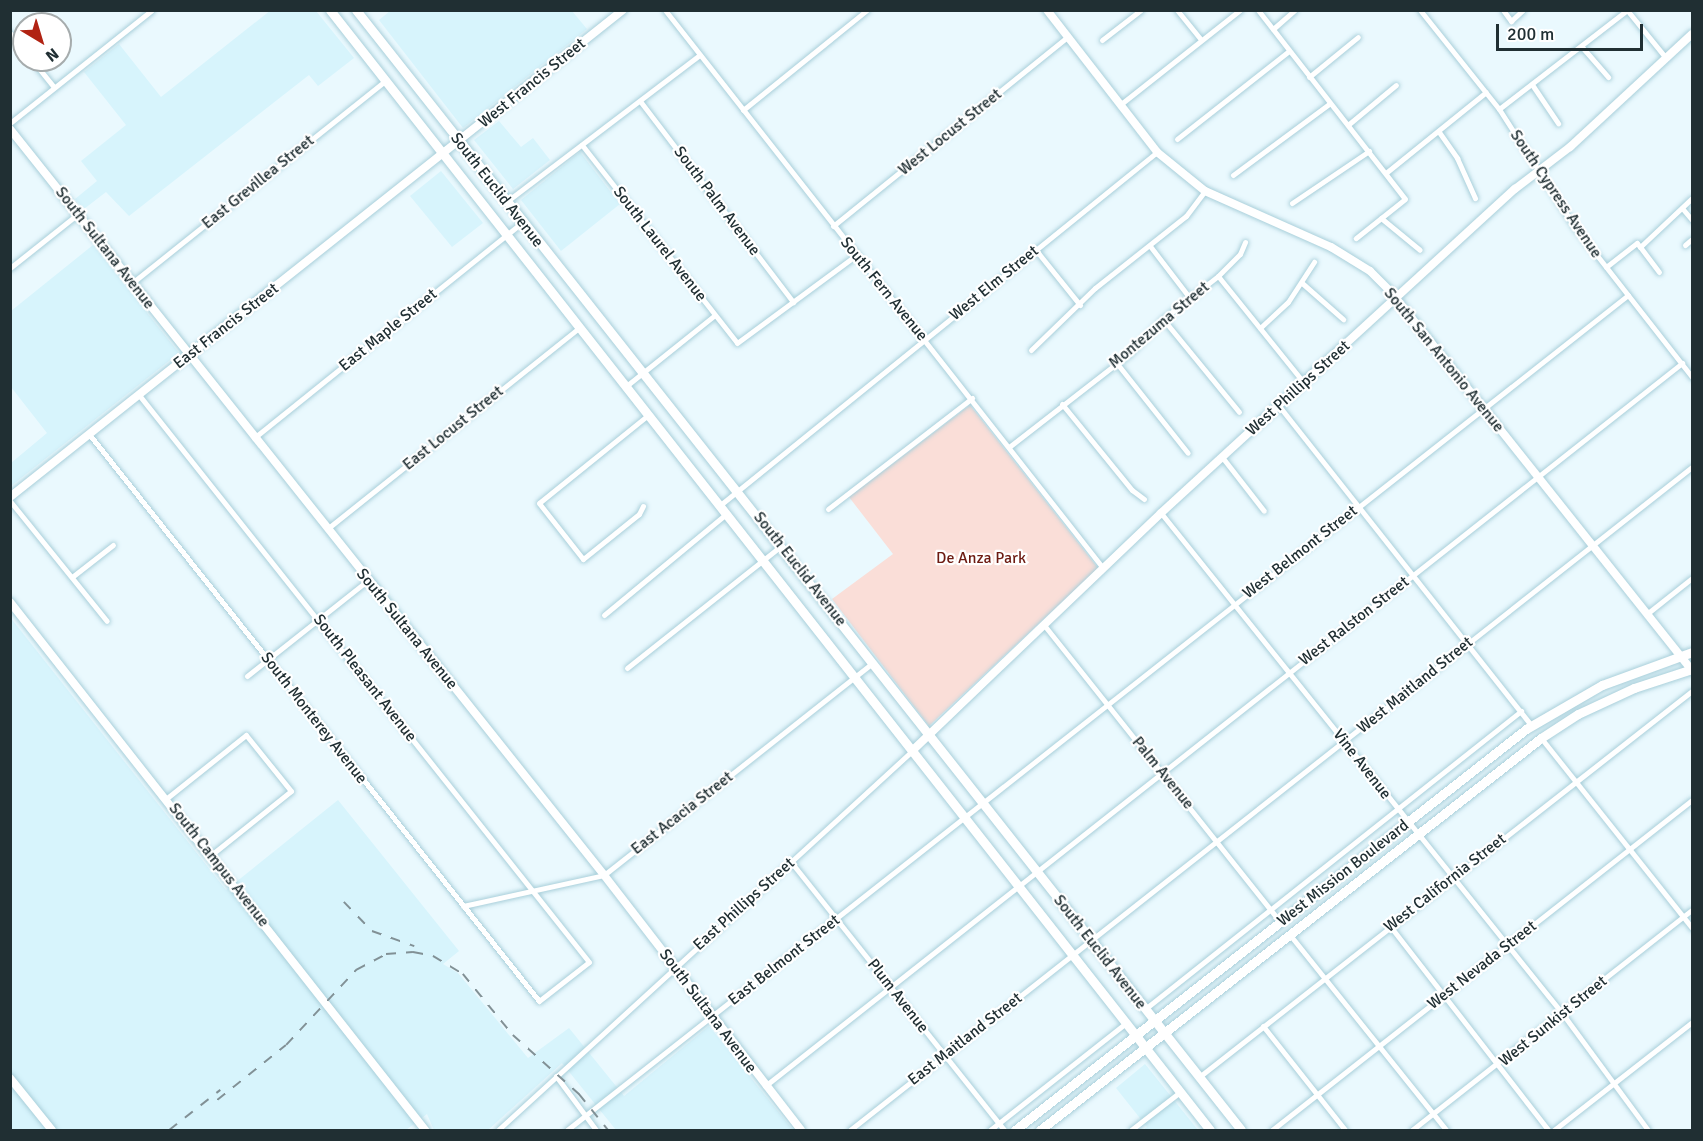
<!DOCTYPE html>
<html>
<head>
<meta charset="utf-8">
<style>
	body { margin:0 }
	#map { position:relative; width:1703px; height:1141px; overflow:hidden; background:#eaf9fe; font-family:Signika,sans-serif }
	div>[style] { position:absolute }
	.built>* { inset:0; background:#d7f4fc }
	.green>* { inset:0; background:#faded8 }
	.roads { filter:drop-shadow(0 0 2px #a9cfda) drop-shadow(0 0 2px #a9cfda) }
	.street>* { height:5px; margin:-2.5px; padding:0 2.5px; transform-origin:2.5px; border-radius:2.5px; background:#fff }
	.secondary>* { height:8px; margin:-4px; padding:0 4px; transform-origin:4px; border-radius:4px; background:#fff }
	.primary>* { height:9px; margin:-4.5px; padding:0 4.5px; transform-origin:4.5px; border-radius:4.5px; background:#fff }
	.rail>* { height:1.5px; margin-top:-0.75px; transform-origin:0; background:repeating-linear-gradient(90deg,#819095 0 10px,transparent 0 20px) }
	span { translate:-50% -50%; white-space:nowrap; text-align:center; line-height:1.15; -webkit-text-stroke:4.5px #fff; paint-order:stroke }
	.street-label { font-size:16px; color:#202f33 }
	.park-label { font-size:16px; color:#6d1b12 }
	.frame { position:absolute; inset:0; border:12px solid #202f33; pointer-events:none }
	.north { position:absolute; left:12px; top:12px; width:60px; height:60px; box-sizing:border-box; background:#fff; border:2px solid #a6acad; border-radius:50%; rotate:142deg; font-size:16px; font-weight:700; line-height:24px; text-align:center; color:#202f33 }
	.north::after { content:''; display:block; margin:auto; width:21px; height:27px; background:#b12313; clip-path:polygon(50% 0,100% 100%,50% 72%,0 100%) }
	.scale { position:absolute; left:1496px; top:24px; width:147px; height:27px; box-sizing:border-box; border:3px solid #202f33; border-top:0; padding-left:8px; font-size:18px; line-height:21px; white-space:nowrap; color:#202f33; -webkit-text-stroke:4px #fff; paint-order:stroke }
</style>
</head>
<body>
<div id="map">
	<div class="built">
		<div style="clip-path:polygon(271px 10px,316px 11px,354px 58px,318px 86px,309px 75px,129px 216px,106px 192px,84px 209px,75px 199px,97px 181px,81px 161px,126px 125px,84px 72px,119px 44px,161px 97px)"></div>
		<div style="clip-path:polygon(390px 11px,572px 11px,587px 29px,463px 128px,379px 20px)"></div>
		<div style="clip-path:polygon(499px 121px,521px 147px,533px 138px,550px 160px,513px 189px,474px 140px)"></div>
		<div style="clip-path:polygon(580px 152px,620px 204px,561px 251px,521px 200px)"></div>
		<div style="clip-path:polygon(441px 171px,483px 223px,452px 247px,410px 196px)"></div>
		<div style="clip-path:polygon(93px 245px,179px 353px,11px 486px,11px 463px,47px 433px,11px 387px,11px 311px)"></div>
		<div style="clip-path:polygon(10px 617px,226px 890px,338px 800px,459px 951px,443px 964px,458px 973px,528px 1058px,569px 1028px,624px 1096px,709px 1026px,793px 1130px,616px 1130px,562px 1063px,488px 1130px,434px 1130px,427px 1114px,406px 1130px,11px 1130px)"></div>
		<div style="clip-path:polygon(1145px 1064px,1198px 1130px,1143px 1130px,1147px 1127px,1116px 1088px)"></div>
	</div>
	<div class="green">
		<div style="clip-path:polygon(970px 405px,1098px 568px,929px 726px,832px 599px,893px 554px,849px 497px)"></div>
	</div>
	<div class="roads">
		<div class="street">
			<div style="left:665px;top:10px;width:709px;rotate:51.87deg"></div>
			<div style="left:1177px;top:10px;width:38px;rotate:51deg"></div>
			<div style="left:1258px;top:10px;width:239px;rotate:52.1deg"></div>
			<div style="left:1405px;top:199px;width:63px;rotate:141.5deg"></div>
			<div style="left:1420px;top:10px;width:127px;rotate:51.4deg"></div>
			<div style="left:1499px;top:109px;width:139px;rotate:57.3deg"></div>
			<div style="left:1574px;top:226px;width:192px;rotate:52deg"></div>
			<div style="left:1503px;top:10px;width:14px;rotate:54deg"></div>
			<div style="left:1511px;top:21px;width:16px;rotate:-43deg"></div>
			<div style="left:1273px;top:29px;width:29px;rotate:-41deg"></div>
			<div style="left:10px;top:33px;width:22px;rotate:51deg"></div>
			<div style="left:1102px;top:40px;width:49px;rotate:-37.6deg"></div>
			<div style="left:1582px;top:47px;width:40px;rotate:49deg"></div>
			<div style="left:32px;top:60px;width:33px;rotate:51deg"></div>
			<div style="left:1309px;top:77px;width:63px;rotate:-39.2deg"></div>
			<div style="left:1533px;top:86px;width:45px;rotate:56deg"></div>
			<div style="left:640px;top:101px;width:253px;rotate:52.7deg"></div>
			<div style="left:1121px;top:104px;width:152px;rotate:-38.3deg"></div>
			<div style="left:1499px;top:109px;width:162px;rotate:-37.7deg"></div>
			<div style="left:1627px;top:10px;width:62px;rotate:50.9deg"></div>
			<div style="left:743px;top:110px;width:159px;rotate:-38.9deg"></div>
			<div style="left:10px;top:123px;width:181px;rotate:-38.5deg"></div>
			<div style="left:1349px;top:124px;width:61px;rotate:-39.7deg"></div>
			<div style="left:1439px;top:132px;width:32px;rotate:55deg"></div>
			<div style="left:1457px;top:158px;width:44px;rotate:65.8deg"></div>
			<div style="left:1177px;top:139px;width:142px;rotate:-38.2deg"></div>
			<div style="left:582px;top:145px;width:251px;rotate:51.9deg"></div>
			<div style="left:737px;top:343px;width:147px;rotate:-36.4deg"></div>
			<div style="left:1387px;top:172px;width:127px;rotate:-38.9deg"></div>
			<div style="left:1233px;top:175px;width:119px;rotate:-36.5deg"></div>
			<div style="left:506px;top:202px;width:243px;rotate:-37.2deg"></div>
			<div style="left:1292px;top:203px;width:93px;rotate:-34deg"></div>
			<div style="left:1682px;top:208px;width:16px;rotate:50deg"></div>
			<div style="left:1381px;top:218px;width:50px;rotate:39.4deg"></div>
			<div style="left:833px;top:226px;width:301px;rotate:-38.9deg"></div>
			<div style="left:1685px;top:245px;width:9px;rotate:-41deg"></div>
			<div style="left:1150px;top:246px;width:64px;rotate:52.6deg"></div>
			<div style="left:1035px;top:249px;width:72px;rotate:51.2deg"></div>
			<div style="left:1606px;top:267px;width:39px;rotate:-38deg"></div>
			<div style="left:1637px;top:243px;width:5px;rotate:53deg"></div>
			<div style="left:10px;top:268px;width:87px;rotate:-38.5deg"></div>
			<div style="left:1659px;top:272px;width:31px;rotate:-127deg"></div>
			<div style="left:1640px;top:247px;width:71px;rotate:-43.3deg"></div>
			<div style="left:1218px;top:276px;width:137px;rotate:51.2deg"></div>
			<div style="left:132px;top:283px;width:324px;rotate:-38.6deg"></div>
			<div style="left:1302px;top:283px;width:55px;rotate:41.3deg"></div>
			<div style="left:1163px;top:319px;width:120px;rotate:50.7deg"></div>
			<div style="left:1260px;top:328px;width:38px;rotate:-43deg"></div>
			<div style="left:1288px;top:302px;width:48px;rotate:-57deg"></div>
			<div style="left:1031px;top:350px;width:89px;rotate:-44.1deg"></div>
			<div style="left:1095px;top:288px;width:116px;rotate:-38.4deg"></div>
			<div style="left:1186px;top:216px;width:31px;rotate:-53deg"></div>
			<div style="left:1115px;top:361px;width:117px;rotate:51.6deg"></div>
			<div style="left:625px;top:387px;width:115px;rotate:-38.7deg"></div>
			<div style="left:1062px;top:404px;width:111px;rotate:50.9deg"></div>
			<div style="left:1132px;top:490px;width:15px;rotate:37deg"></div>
			<div style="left:1279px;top:406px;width:408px;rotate:51.7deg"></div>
			<div style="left:89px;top:434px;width:724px;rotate:51.56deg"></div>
			<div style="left:539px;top:1001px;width:63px;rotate:-38deg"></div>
			<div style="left:589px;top:962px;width:724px;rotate:-128.44deg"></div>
			<div style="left:254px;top:438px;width:345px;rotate:-38.8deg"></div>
			<div style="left:1009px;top:447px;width:152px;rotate:-37.8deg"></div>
			<div style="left:1129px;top:354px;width:49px;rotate:-45.8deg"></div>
			<div style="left:1163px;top:319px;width:70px;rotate:-38deg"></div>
			<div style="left:1218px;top:276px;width:31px;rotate:-45deg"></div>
			<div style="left:1240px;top:254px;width:13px;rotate:-67deg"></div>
			<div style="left:1222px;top:457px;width:68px;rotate:52.1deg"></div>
			<div style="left:10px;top:501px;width:154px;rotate:51.1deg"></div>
			<div style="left:643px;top:506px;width:9px;rotate:117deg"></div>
			<div style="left:639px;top:514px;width:72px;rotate:141.2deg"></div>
			<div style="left:583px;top:559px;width:71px;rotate:-128.2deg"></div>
			<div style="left:539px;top:503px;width:140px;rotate:-38.9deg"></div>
			<div style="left:719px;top:506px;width:563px;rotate:-38.95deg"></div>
			<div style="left:828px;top:509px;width:182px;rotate:-37.6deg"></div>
			<div style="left:1161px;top:513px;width:641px;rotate:51.27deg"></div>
			<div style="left:1562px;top:1013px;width:145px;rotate:53.7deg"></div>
			<div style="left:327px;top:529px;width:322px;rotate:-38.6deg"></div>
			<div style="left:72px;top:577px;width:52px;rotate:-38deg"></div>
			<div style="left:1648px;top:613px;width:56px;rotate:-38.5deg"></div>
			<div style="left:604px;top:615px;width:158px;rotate:-39.6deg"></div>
			<div style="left:1044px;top:625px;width:379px;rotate:51.5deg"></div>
			<div style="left:627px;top:668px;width:196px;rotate:-38.4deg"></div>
			<div style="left:247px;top:676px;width:154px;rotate:-38.4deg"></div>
			<div style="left:1541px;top:738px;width:243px;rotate:51.5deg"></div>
			<div style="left:167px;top:798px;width:101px;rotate:-38.6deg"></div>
			<div style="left:246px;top:735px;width:72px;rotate:51.2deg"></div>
			<div style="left:291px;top:791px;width:102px;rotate:141.3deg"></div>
			<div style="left:791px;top:862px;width:342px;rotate:51.5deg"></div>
			<div style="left:463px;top:906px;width:144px;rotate:-12.4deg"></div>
			<div style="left:604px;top:875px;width:342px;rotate:-38.3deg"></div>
			<div style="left:1390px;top:926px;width:258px;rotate:52.2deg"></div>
			<div style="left:1290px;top:935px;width:250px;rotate:51.3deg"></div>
			<div style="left:1145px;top:1009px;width:480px;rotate:-38.4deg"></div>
			<div style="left:1263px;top:1026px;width:132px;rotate:51.7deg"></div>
			<div style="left:556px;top:1076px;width:67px;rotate:53.5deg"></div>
			<div style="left:1199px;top:1077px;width:626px;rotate:-38.06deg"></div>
			<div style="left:765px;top:1086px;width:1168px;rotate:-38.25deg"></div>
			<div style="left:498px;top:1130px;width:561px;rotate:-42.47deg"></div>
			<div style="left:567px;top:1130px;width:1350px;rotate:-38.2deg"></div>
			<div style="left:850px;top:1130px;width:1072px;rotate:-38.22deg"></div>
			<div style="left:990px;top:1130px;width:173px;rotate:-38.2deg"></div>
			<div style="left:1131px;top:1130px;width:62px;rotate:-37.8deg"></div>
			<div style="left:1272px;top:1130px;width:534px;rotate:-38.16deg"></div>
			<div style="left:1412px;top:1130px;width:356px;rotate:-38.2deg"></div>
			<div style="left:1554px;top:1130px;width:175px;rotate:-38deg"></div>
		</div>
		<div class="secondary">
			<div style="left:1047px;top:10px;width:180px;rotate:52.2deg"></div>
			<div style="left:1157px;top:152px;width:62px;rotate:39.1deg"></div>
			<div style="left:1205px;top:191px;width:138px;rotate:24deg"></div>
			<div style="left:1331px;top:247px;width:46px;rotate:31.6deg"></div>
			<div style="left:1370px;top:271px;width:30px;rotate:45deg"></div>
			<div style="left:1391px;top:292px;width:484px;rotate:51.5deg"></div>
			<div style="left:10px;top:129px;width:954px;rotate:51.47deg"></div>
			<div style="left:604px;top:875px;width:322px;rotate:52.3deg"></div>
			<div style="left:10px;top:497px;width:783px;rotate:-38.47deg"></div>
			<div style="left:10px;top:602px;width:672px;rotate:51.83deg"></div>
			<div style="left:912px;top:751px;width:344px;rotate:-43.7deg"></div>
			<div style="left:1161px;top:513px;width:480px;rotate:-42.5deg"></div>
			<div style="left:1515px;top:189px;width:69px;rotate:-37.4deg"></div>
			<div style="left:1570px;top:147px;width:166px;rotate:-42.8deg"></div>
			<div style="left:10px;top:1078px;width:67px;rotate:51.1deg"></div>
		</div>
		<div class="primary">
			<div style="left:330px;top:10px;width:1424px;rotate:51.84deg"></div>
			<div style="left:356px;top:10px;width:1427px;rotate:51.68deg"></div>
			<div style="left:1015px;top:1130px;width:650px;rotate:-38.12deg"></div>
			<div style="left:1526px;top:729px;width:88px;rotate:-30.1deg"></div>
			<div style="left:1602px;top:685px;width:96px;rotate:-20.1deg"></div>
			<div style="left:1040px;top:1130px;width:636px;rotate:-38.04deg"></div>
			<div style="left:1541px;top:738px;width:44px;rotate:-33deg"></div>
			<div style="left:1578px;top:714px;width:62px;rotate:-24.9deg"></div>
			<div style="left:1634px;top:688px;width:61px;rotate:-18.1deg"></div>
		</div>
	</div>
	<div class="rail">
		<div style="left:344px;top:902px;width:40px;rotate:46deg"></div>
		<div style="left:372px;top:931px;width:45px;rotate:19.7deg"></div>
		<div style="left:217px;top:1100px;width:88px;rotate:-38.6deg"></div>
		<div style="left:286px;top:1045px;width:103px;rotate:-47deg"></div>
		<div style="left:356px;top:970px;width:34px;rotate:-28deg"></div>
		<div style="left:386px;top:954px;width:27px;rotate:-4deg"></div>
		<div style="left:413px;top:952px;width:20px;rotate:11deg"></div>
		<div style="left:433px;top:956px;width:35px;rotate:31deg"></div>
		<div style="left:463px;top:974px;width:79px;rotate:50.7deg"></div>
		<div style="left:513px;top:1035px;width:89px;rotate:41.8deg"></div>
		<div style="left:579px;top:1094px;width:46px;rotate:51.1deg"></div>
		<div style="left:169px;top:1130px;width:65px;rotate:-38.1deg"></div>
	</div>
	<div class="street-label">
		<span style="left:532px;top:83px;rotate:-39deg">West Francis Street</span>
		<span style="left:950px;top:132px;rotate:-39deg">West Locust Street</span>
		<span style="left:258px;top:182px;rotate:-39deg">East Grevillea Street</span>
		<span style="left:497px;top:190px;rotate:52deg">South Euclid Avenue</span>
		<span style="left:1556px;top:194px;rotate:56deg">South Cypress Avenue</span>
		<span style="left:717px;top:201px;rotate:53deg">South Palm Avenue</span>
		<span style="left:660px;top:244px;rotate:52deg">South Laurel Avenue</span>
		<span style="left:105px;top:248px;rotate:52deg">South Sultana Avenue</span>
		<span style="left:994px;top:283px;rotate:-39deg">West Elm Street</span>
		<span style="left:884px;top:289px;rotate:51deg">South Fern Avenue</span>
		<span style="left:1159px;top:325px;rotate:-40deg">Montezuma Street</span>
		<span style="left:226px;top:326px;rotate:-38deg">East Francis Street</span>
		<span style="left:388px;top:330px;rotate:-39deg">East Maple Street</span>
		<span style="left:1444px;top:360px;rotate:51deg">South San Antonio Avenue</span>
		<span style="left:1298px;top:388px;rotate:-42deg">West Phillips Street</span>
		<span style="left:453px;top:428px;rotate:-39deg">East Locust Street</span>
		<span style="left:1300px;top:552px;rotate:-38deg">West Belmont Street</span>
		<span style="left:800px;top:569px;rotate:52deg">South Euclid Avenue</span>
		<span style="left:1354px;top:621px;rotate:-38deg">West Ralston Street</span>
		<span style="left:407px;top:629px;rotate:51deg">South Sultana Avenue</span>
		<span style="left:365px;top:678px;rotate:52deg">South Pleasant Avenue</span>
		<span style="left:1415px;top:685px;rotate:-39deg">West Maitland Street</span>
		<span style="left:314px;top:718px;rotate:52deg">South Monterey Avenue</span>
		<span style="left:1362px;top:764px;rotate:52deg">Vine Avenue</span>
		<span style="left:1163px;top:773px;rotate:51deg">Palm Avenue</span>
		<span style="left:682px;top:813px;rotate:-38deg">East Acacia Street</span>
		<span style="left:219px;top:865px;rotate:52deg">South Campus Avenue</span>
		<span style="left:1343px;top:873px;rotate:-38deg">West Mission Boulevard</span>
		<span style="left:1445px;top:883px;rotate:-38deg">West California Street</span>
		<span style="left:744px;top:904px;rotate:-42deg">East Phillips Street</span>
		<span style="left:1100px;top:952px;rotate:52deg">South Euclid Avenue</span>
		<span style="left:784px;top:960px;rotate:-38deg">East Belmont Street</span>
		<span style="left:1482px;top:965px;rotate:-38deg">West Nevada Street</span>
		<span style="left:898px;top:996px;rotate:52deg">Plum Avenue</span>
		<span style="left:708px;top:1011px;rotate:53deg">South Sultana Avenue</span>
		<span style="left:1553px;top:1021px;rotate:-39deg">West Sunkist Street</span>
		<span style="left:965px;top:1039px;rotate:-38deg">East Maitland Street</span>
	</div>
	<div class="park-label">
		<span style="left:981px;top:558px">De Anza Park</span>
	</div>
	<div class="frame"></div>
	<div class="north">N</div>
	<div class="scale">200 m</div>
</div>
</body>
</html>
